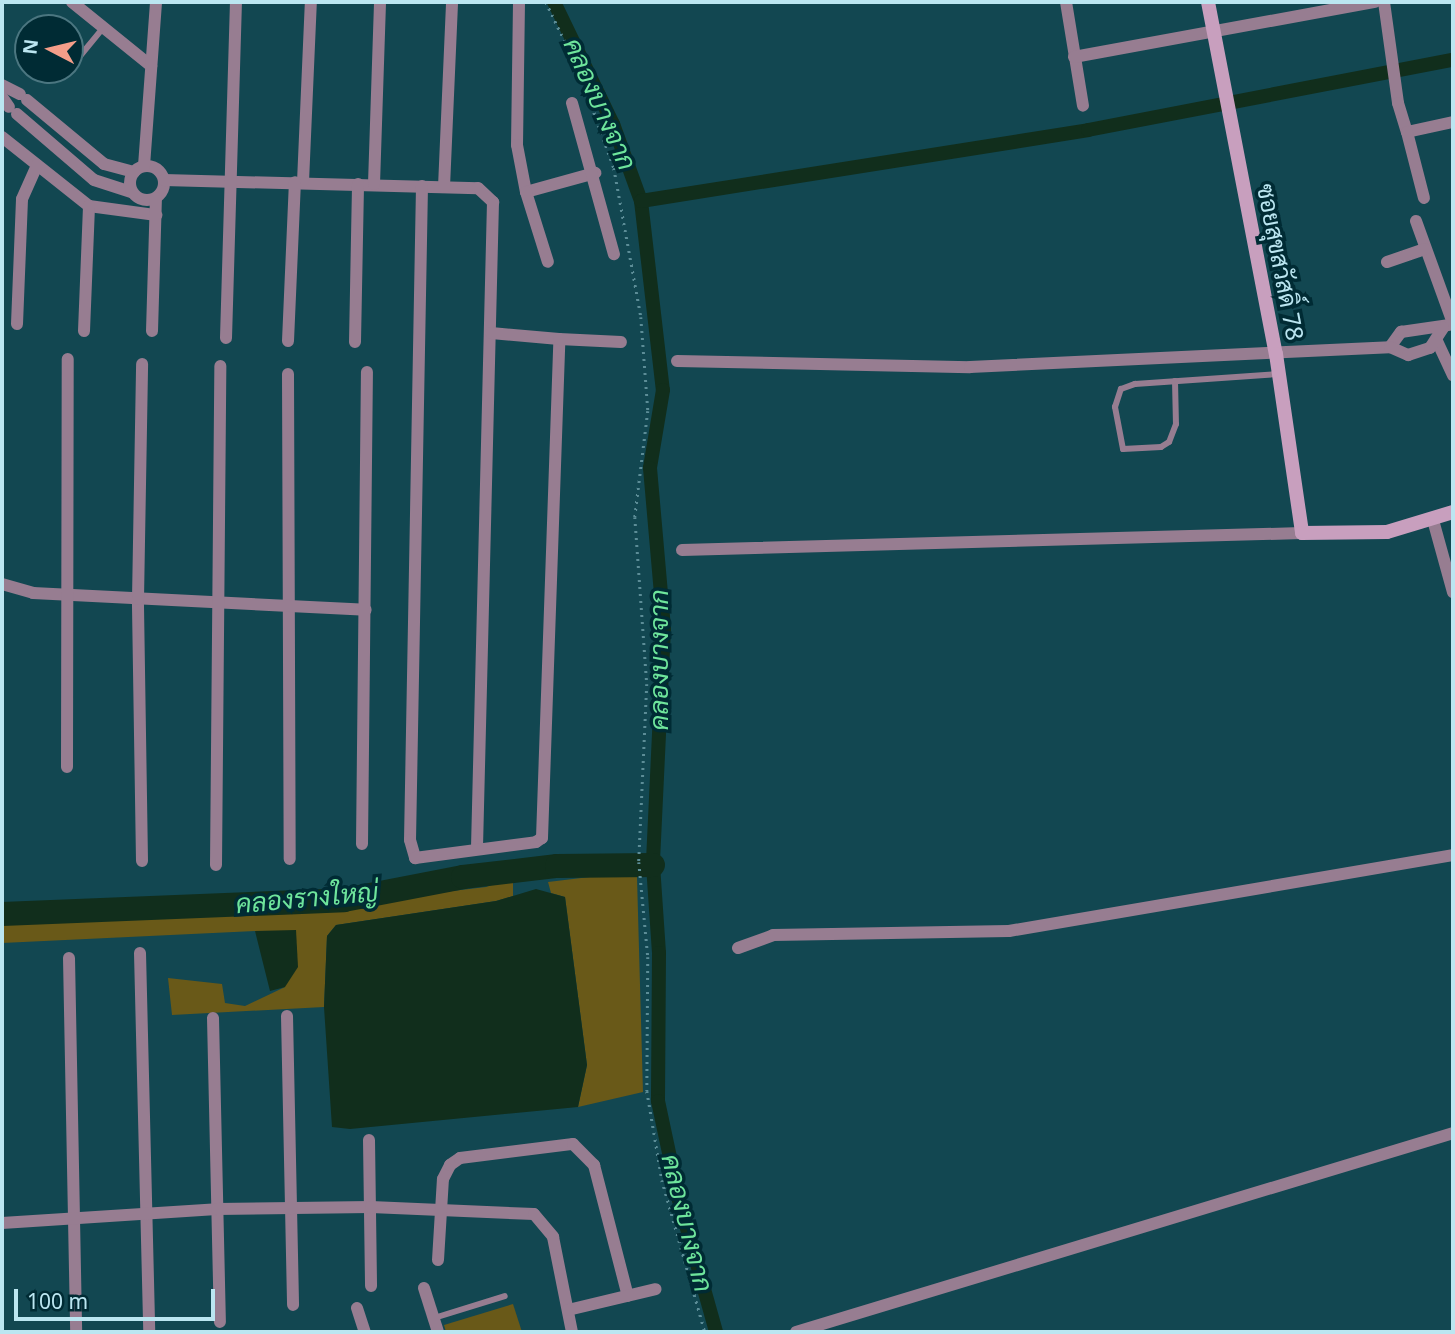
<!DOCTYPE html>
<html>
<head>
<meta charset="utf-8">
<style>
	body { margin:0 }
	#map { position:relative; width:1455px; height:1334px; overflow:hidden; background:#124751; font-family:"Noto Sans",Sarabun,sans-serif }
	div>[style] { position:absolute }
	.green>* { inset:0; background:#695918 }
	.water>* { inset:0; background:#112e1c }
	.canal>* { height:14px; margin:-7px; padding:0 7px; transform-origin:7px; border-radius:7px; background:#112e1c }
	.river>* { height:24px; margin:-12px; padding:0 12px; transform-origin:12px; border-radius:12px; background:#112e1c }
	.path>* { height:2.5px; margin-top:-1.25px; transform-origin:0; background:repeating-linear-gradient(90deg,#5c8d97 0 2px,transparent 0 7px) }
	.lane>* { height:6px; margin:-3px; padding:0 3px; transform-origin:3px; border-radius:3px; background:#977d91 }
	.street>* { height:12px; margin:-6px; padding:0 6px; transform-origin:6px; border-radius:6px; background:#977d91 }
	.street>.ring { margin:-6px; padding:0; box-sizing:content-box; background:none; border:12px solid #977d91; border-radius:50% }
	.secondary>* { height:14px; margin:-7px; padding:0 7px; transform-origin:7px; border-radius:7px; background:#c89fbe }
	span { translate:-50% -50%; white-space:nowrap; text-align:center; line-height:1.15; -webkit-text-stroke:7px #002b34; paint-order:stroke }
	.street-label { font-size:24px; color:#bbe6f1 }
	.water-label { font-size:26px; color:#6ee59c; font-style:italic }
	.frame { position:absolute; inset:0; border:4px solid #bbe6f1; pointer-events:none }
	.north { position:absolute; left:14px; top:14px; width:70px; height:70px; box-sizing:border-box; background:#002b34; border:2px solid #4b7680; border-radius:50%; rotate:277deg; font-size:19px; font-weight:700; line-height:28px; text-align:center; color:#bbe6f1 }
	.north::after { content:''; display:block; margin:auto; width:24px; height:32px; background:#f49e89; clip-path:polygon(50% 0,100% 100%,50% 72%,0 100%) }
	.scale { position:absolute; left:14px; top:1289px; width:201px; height:32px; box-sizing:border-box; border:4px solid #bbe6f1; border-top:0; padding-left:9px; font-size:21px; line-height:24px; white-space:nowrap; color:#bbe6f1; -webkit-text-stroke:5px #002b34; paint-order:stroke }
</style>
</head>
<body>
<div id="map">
	<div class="green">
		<div style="clip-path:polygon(631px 872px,637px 877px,643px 1092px,578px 1107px,587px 1065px,565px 897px,551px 893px,548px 882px)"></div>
		<div style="clip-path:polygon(513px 877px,513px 896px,496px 901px,336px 925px,327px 936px,324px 1007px,172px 1015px,168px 978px,222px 984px,225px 1003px,245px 1006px,285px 987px,255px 931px,2px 943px,2px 924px,258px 914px,486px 887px)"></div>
		<div style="clip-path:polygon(513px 1304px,522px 1332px,446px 1332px,444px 1325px)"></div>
	</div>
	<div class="water">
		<div style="clip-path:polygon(536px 889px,565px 897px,587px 1065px,578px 1107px,350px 1129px,332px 1127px,324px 1007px,327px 936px,336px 925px,496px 901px)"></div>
		<div style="clip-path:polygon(296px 930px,298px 967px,285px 987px,270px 991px,255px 931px)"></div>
	</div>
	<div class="canal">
		<div style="left:554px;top:2px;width:136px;rotate:64.2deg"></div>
		<div style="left:613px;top:124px;width:82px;rotate:70deg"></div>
		<div style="left:641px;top:201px;width:190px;rotate:83.4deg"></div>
		<div style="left:663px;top:390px;width:79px;rotate:99.5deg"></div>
		<div style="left:650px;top:468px;width:161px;rotate:85deg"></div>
		<div style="left:664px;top:628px;width:237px;rotate:92.7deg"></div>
		<div style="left:653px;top:865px;width:88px;rotate:86.1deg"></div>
		<div style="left:659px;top:953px;width:148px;rotate:90.4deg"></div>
		<div style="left:658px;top:1101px;width:101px;rotate:78deg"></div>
		<div style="left:679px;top:1200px;width:137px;rotate:74.3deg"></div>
		<div style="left:641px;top:201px;width:453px;rotate:-9deg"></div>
		<div style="left:1088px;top:130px;width:372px;rotate:-10.9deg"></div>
	</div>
	<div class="river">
		<div style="left:2px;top:914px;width:342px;rotate:-2.3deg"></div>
		<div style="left:344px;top:900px;width:121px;rotate:-10.9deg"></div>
		<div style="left:463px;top:877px;width:95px;rotate:-6.7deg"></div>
		<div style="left:557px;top:866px;width:96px;rotate:-0.6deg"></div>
	</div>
	<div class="path">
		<div style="left:546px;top:2px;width:79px;rotate:64.4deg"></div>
		<div style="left:580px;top:73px;width:101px;rotate:70.3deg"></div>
		<div style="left:614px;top:168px;width:151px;rotate:79.7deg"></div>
		<div style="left:641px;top:317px;width:94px;rotate:85.7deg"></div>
		<div style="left:648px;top:411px;width:107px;rotate:97deg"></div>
		<div style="left:635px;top:517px;width:167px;rotate:85.9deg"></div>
		<div style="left:647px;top:684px;width:178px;rotate:92.6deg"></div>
		<div style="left:639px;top:862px;width:95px;rotate:84.6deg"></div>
		<div style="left:648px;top:957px;width:134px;rotate:90.4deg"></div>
		<div style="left:647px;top:1091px;width:90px;rotate:80.4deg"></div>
		<div style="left:662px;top:1180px;width:158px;rotate:74.2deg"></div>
	</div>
	<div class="lane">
		<div style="left:71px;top:67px;width:50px;rotate:-50.6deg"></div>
		<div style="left:1175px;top:381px;width:43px;rotate:88.7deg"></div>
		<div style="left:1176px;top:424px;width:19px;rotate:111deg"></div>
		<div style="left:1169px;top:442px;width:9px;rotate:148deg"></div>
		<div style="left:1161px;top:447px;width:38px;rotate:177deg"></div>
		<div style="left:1123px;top:449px;width:43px;rotate:-100.8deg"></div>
		<div style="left:1115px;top:407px;width:19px;rotate:-72deg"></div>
		<div style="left:1121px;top:389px;width:15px;rotate:-20deg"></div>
		<div style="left:1135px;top:384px;width:142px;rotate:-4deg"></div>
		<div style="left:434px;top:1318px;width:74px;rotate:-17.2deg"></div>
	</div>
	<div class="street">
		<div style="left:72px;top:2px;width:102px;rotate:39deg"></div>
		<div style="left:519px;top:2px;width:143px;rotate:90.8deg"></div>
		<div style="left:517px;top:145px;width:48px;rotate:79.2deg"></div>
		<div style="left:526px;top:192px;width:72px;rotate:-15.4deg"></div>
		<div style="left:1066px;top:2px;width:105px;rotate:80.7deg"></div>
		<div style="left:1384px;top:2px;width:102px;rotate:82.1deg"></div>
		<div style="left:1398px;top:103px;width:30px;rotate:73deg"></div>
		<div style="left:1407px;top:132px;width:47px;rotate:-12.3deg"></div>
		<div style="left:1074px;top:57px;width:306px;rotate:-10.4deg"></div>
		<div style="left:2px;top:85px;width:20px;rotate:27deg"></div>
		<div style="left:2px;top:97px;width:12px;rotate:55deg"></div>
		<div style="left:27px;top:100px;width:100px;rotate:39.7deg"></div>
		<div style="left:104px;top:164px;width:31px;rotate:15deg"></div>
		<div style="left:572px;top:103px;width:157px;rotate:74.5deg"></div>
		<div style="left:17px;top:114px;width:101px;rotate:40.6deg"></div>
		<div style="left:94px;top:180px;width:39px;rotate:18deg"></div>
		<div style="left:1407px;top:132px;width:68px;rotate:75.6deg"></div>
		<div style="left:2px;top:137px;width:111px;rotate:38.4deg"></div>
		<div style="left:89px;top:206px;width:68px;rotate:7.7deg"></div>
		<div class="ring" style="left:130px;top:166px;width:22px;height:22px"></div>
		<div style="left:144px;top:166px;width:164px;rotate:-85.8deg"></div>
		<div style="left:164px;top:180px;width:314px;rotate:1.5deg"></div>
		<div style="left:478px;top:188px;width:21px;rotate:43deg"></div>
		<div style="left:493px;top:202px;width:646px;rotate:91.42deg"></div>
		<div style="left:303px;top:182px;width:180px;rotate:-87.5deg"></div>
		<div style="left:374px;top:184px;width:182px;rotate:-88.1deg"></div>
		<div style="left:422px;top:186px;width:654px;rotate:91.05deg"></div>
		<div style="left:410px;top:840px;width:19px;rotate:74deg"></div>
		<div style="left:415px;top:858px;width:122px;rotate:-7.5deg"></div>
		<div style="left:536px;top:842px;width:7px;rotate:-34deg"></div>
		<div style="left:542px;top:838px;width:499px;rotate:-88deg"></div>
		<div style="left:559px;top:339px;width:68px;rotate:-175deg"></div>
		<div style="left:444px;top:187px;width:185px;rotate:-87.5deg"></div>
		<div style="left:526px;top:192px;width:73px;rotate:72.6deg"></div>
		<div style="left:1416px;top:221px;width:109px;rotate:70.1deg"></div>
		<div style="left:1387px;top:262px;width:40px;rotate:-18.9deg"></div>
		<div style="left:17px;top:324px;width:125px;rotate:-87.7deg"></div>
		<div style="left:22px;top:199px;width:37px;rotate:-66deg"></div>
		<div style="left:84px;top:331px;width:125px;rotate:-87.7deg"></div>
		<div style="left:152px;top:331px;width:133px;rotate:-88.3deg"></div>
		<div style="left:226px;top:338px;width:336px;rotate:-88.3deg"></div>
		<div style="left:559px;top:339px;width:62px;rotate:2.8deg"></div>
		<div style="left:288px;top:341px;width:159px;rotate:-87.5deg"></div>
		<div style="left:1437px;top:341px;width:38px;rotate:65deg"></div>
		<div style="left:355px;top:342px;width:158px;rotate:-88.9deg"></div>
		<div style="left:1390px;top:347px;width:19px;rotate:-54deg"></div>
		<div style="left:1401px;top:332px;width:49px;rotate:-8.3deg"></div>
		<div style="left:677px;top:361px;width:293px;rotate:1.2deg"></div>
		<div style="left:970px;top:367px;width:420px;rotate:-2.7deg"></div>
		<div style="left:1390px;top:347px;width:20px;rotate:24deg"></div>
		<div style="left:1408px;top:355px;width:23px;rotate:-18deg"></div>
		<div style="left:1430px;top:348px;width:24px;rotate:-57deg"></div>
		<div style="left:288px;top:374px;width:485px;rotate:89.8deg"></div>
		<div style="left:1433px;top:520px;width:75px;rotate:74.5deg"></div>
		<div style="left:682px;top:550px;width:620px;rotate:-1.57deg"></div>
		<div style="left:2px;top:584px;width:32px;rotate:16deg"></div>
		<div style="left:33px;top:593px;width:333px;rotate:2.9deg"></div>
		<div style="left:67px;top:767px;width:408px;rotate:-89.9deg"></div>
		<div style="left:362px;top:844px;width:472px;rotate:-89.4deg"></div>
		<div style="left:142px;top:861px;width:262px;rotate:-90.9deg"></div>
		<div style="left:138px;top:599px;width:235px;rotate:-89deg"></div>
		<div style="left:216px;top:865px;width:499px;rotate:-89.5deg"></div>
		<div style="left:738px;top:948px;width:37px;rotate:-20deg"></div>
		<div style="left:773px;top:935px;width:236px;rotate:-1deg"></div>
		<div style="left:1009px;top:931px;width:450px;rotate:-9.7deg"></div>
		<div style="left:140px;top:953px;width:379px;rotate:88.6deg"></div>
		<div style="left:69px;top:958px;width:374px;rotate:88.9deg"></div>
		<div style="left:287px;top:1016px;width:289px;rotate:88.8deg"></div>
		<div style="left:213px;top:1018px;width:304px;rotate:88.7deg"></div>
		<div style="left:369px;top:1140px;width:146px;rotate:89.2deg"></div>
		<div style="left:2px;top:1223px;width:215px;rotate:-3.7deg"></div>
		<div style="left:217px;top:1209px;width:154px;rotate:-0.7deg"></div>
		<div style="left:371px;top:1207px;width:163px;rotate:2.5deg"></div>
		<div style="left:534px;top:1214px;width:30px;rotate:50deg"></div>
		<div style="left:553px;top:1237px;width:97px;rotate:78.7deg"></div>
		<div style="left:438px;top:1260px;width:81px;rotate:-86.5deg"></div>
		<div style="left:443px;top:1179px;width:16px;rotate:-63deg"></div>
		<div style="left:450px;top:1165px;width:12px;rotate:-35deg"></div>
		<div style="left:460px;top:1158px;width:114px;rotate:-7.1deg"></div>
		<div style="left:573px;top:1144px;width:30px;rotate:45deg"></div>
		<div style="left:594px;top:1165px;width:135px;rotate:75.5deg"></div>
		<div style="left:424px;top:1288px;width:46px;rotate:72.3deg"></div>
		<div style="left:357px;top:1308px;width:25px;rotate:72deg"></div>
		<div style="left:568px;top:1310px;width:90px;rotate:-13.4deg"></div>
		<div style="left:796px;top:1332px;width:686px;rotate:-16.85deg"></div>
	</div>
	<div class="secondary">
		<div style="left:1208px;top:2px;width:359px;rotate:79.1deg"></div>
		<div style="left:1276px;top:354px;width:181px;rotate:81.7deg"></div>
		<div style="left:1302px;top:533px;width:85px;rotate:-0.7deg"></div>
		<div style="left:1387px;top:532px;width:69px;rotate:-16.9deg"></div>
	</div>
	<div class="street-label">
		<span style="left:1281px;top:262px;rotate:79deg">ซอยสุขสวัสดิ์ 78</span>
	</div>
	<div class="water-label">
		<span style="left:600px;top:104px;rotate:66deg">คลองบางจาก</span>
		<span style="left:659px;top:660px;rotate:-90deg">คลองบางจาก</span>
		<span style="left:307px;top:898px;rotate:-5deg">คลองรางใหญ่</span>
		<span style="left:687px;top:1223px;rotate:76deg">คลองบางจาก</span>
	</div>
	<div class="frame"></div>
	<div class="north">N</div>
	<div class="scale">100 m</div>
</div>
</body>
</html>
